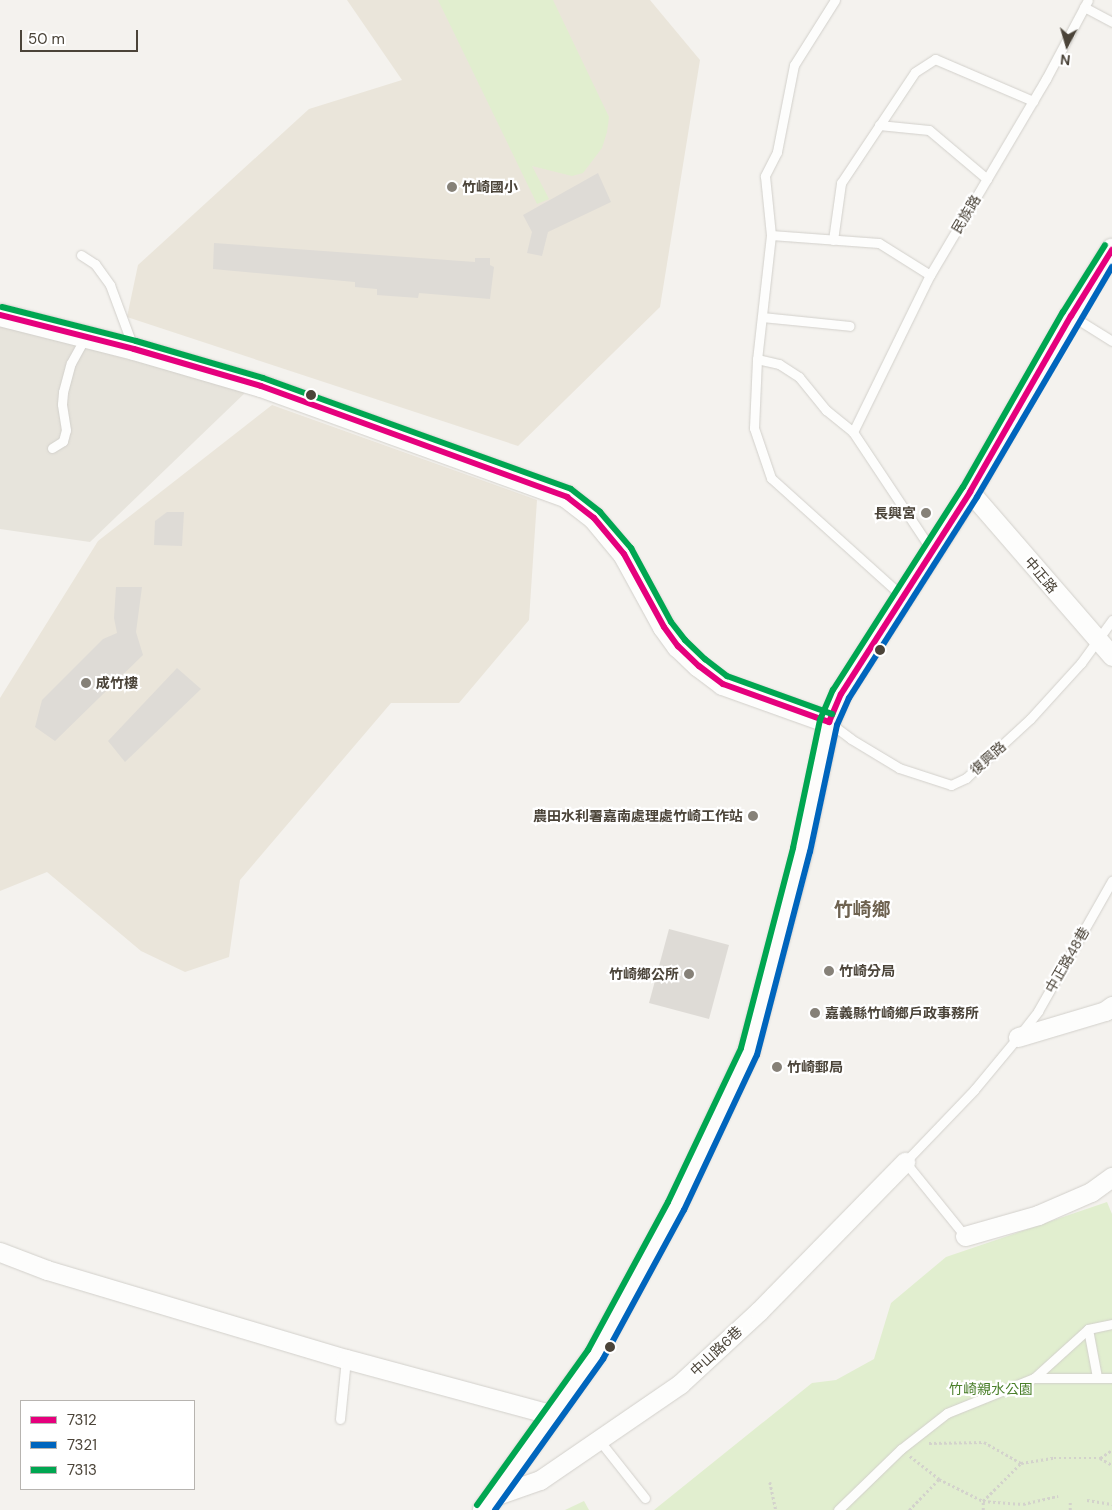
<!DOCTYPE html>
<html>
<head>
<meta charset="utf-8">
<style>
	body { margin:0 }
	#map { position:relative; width:1112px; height:1510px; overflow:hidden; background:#f4f2ee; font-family:"DM Sans","Noto Sans TC",sans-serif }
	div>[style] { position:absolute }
	.residential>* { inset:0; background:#e7e4dc }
	.education>* { inset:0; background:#eae5da }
	.green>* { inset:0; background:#e1eecf }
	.building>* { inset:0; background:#dedbd6 }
	.path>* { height:2.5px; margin-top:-1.25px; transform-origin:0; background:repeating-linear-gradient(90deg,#d3d2cc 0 2.5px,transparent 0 5px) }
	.roads { filter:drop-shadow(0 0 1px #d2d0cb) drop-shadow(0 0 1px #d2d0cb) }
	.service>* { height:9px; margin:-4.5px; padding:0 4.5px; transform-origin:4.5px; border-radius:4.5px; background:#fdfdfc }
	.minor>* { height:19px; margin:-9.5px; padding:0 9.5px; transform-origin:9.5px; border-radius:9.5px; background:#fdfdfc }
	.tertiary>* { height:22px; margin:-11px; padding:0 11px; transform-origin:11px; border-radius:11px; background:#fdfdfc }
	.bus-1>* { height:6px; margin:-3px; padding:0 3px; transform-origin:3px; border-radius:3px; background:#e5007d }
	.bus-2>* { height:6px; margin:-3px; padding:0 3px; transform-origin:3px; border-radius:3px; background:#0065bd }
	.bus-3>* { height:6px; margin:-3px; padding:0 3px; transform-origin:3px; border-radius:3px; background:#00a651 }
	.dots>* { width:14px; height:14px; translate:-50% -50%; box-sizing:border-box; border:2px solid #fff; border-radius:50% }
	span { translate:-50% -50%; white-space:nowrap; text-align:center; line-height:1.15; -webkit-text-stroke:4.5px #fff; paint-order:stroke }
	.poi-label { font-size:14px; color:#4b4439; font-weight:700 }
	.left { translate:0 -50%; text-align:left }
	.right { translate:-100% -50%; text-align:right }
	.street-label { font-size:14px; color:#4b4439 }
	.park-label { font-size:14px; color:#4a7f2a }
	.district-label { font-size:19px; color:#6e6250; font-weight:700 }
	.legend { position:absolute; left:20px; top:1400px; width:175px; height:90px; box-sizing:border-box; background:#fff; border:1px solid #b7b4b0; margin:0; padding:6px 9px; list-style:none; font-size:15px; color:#4b4439 }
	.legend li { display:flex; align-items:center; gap:10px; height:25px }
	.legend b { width:25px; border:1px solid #b7b4b0 }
	.north { position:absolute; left:1042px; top:20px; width:50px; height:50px; -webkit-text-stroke:4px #fff; paint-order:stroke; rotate:186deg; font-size:14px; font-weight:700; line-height:20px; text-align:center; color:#4b4439 }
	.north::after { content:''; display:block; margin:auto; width:18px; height:22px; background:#4b4439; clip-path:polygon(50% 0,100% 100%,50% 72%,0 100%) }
	.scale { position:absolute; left:20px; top:30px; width:118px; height:22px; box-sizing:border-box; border:2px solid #4b4439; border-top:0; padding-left:6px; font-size:15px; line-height:18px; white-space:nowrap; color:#4b4439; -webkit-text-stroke:4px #fff; paint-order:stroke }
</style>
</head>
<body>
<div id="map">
	<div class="residential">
		<div style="clip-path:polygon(0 325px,247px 391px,90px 542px,0 529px)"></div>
	</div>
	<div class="education">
		<div style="clip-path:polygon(347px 0,650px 0,700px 60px,660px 307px,518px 446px,127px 317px,138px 265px,309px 109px,402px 80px)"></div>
		<div style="clip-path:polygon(272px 405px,537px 500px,529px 620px,459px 703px,391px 703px,240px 880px,229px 957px,185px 972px,141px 951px,47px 872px,0 891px,0 698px,98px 541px)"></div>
	</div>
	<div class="green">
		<div style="clip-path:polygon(438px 0,553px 0,609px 117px,607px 132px,602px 148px,583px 173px,572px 176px,532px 166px,549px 199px,537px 204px)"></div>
		<div style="clip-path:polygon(1107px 1202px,1112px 1214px,1112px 1510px,654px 1510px,812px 1383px,836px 1380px,874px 1359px,891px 1303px,946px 1257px)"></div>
		<div style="clip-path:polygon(584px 1501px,589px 1510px,565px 1510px)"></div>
	</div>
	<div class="building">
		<div style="clip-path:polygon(598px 173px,611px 202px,548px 232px,542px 256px,527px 253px,532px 232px,523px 215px)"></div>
		<div style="clip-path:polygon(214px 243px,475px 262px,475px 258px,490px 258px,490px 265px,494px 267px,490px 299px,419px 293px,418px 298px,377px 295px,377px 289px,355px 287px,355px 282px,213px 269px)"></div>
		<div style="clip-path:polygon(167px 512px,184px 512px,182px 546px,154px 545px,155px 521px)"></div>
		<div style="clip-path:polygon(116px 587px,142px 587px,136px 632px,143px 655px,55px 741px,35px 727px,42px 700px,103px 639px,117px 633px,114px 618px)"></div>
		<div style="clip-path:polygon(177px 668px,201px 689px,125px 762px,108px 741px)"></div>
		<div style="clip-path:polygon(669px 929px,729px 945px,709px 1019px,649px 1003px)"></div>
	</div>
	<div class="path">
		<div style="left:929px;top:1443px;width:55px;rotate:-1deg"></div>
		<div style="left:984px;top:1442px;width:43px;rotate:29.6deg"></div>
		<div style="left:1021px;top:1463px;width:33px;rotate:-9deg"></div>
		<div style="left:1054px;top:1458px;width:46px"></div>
		<div style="left:1100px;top:1458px;width:14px;rotate:-34deg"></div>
		<div style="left:910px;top:1456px;width:37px;rotate:38deg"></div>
		<div style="left:939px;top:1479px;width:49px;rotate:26.6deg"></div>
		<div style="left:983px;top:1501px;width:40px;rotate:4.3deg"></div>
		<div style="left:1023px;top:1504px;width:36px;rotate:-13deg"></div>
		<div style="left:1100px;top:1458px;width:14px;rotate:30deg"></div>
		<div style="left:770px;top:1482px;width:29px;rotate:78deg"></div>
		<div style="left:1087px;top:1500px;width:25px;rotate:9deg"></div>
		<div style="left:909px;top:1510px;width:43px;rotate:-45.9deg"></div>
		<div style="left:983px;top:1510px;width:9px;rotate:-90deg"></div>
		<div style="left:983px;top:1501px;width:54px;rotate:-45deg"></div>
		<div style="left:1070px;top:1510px;width:10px;rotate:-90deg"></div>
	</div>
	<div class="roads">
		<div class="service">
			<div style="left:835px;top:0;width:77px;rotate:122.2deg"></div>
			<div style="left:794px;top:65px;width:89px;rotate:101.1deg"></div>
			<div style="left:777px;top:152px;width:27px;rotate:117deg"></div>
			<div style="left:765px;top:176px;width:59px;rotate:84.2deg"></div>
			<div style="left:771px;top:235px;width:125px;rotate:96.4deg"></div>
			<div style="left:757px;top:359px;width:23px;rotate:13deg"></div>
			<div style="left:779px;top:364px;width:24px;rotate:33deg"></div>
			<div style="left:799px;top:377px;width:43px;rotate:50.7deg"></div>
			<div style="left:826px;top:410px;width:35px;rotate:39deg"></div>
			<div style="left:853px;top:432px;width:143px;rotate:56.4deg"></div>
			<div style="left:1084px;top:7px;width:32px;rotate:28deg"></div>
			<div style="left:879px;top:125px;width:50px;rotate:5.7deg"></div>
			<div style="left:929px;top:130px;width:76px;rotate:40.2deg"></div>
			<div style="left:771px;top:235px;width:108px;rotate:4.2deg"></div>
			<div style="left:879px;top:243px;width:60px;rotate:32.1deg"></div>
			<div style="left:833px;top:240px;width:58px;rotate:-82deg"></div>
			<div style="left:841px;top:183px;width:133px;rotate:-56.3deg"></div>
			<div style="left:915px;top:72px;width:24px;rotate:-33deg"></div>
			<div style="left:935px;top:59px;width:107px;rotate:23.2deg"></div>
			<div style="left:81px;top:255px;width:17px;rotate:33deg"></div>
			<div style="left:95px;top:264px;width:26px;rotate:54deg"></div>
			<div style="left:110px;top:285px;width:66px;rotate:69.6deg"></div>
			<div style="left:1072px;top:316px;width:47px;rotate:32deg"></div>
			<div style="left:762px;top:317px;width:88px;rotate:5.8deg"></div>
			<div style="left:757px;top:359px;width:69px;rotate:92.5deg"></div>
			<div style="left:754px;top:428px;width:53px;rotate:71.2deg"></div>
			<div style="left:771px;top:478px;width:178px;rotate:42deg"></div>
			<div style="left:853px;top:432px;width:175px;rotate:-63.9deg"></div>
			<div style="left:930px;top:275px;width:228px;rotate:-59.4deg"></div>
			<div style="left:1046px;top:79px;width:89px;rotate:-62deg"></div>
			<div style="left:52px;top:448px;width:13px;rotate:-32deg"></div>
			<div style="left:63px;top:441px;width:11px;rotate:-75deg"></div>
			<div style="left:66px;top:430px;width:26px;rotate:-99deg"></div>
			<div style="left:62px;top:404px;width:12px;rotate:-85deg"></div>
			<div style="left:63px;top:392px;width:30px;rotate:-75deg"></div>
			<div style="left:71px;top:363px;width:29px;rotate:-61deg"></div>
			<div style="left:830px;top:723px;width:26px;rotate:37deg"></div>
			<div style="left:851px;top:739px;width:56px;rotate:31.1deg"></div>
			<div style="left:899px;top:768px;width:55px;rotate:18.1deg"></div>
			<div style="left:951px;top:785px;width:17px;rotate:-25deg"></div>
			<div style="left:966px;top:778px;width:87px;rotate:-42.7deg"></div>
			<div style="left:1030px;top:719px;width:76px;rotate:-47.7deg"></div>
			<div style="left:1081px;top:663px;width:53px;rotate:-54.2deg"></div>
			<div style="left:965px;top:1236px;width:95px;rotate:-129deg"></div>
			<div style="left:905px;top:1162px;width:100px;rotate:-46.2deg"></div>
			<div style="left:974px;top:1090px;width:69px;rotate:-50.3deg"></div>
			<div style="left:1018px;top:1037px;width:33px;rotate:-52deg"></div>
			<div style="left:1038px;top:1011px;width:150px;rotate:-60.4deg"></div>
			<div style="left:1088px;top:1329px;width:49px;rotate:79.4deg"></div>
			<div style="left:1034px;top:1378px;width:78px"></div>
			<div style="left:340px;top:1419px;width:60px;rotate:-84.3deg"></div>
			<div style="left:599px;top:1440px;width:74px;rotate:51.6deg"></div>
			<div style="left:838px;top:1510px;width:88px;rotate:-44.1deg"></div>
			<div style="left:901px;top:1449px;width:58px;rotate:-38deg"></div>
			<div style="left:947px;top:1413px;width:94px;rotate:-21.9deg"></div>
			<div style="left:1034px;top:1378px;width:73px;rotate:-42.2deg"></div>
			<div style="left:1088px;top:1329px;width:25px;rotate:-12deg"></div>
		</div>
		<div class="minor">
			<div style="left:970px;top:492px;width:217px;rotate:49.1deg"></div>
			<div style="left:1018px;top:1037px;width:91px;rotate:-16.6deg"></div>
			<div style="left:1105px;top:1011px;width:9px;rotate:-36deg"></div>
			<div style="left:965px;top:1236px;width:76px;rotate:-16deg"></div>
			<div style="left:1038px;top:1215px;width:58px;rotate:-23.5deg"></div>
			<div style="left:1091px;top:1192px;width:26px;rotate:-36deg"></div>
			<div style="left:0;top:1252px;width:50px;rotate:21deg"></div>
			<div style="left:47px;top:1270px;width:312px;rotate:16.6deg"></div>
			<div style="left:346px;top:1359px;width:215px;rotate:15.1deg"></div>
			<div style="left:494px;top:1496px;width:49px;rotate:-19.2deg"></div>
			<div style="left:540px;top:1480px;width:170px;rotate:-34.4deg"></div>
			<div style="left:680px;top:1384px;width:108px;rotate:-42.7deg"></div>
			<div style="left:759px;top:1311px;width:209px;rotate:-45.6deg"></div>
		</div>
		<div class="tertiary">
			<div style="left:0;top:315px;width:138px;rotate:14.2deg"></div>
			<div style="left:134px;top:349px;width:132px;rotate:16.2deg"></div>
			<div style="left:261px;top:386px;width:326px;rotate:19.9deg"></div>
			<div style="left:567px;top:497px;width:34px;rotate:38deg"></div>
			<div style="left:594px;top:518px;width:47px;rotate:50.2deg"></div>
			<div style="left:624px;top:554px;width:83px;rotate:61.3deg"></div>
			<div style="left:664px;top:627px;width:24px;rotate:54deg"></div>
			<div style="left:678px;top:646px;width:29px;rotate:44deg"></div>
			<div style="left:699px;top:666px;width:30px;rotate:37deg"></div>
			<div style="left:723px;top:684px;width:113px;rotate:19.7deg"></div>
			<div style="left:484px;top:1510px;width:191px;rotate:-54.4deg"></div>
			<div style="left:595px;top:1355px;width:170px;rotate:-61.5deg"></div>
			<div style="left:676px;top:1206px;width:171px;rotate:-64.8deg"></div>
			<div style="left:749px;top:1051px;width:208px;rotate:-75.2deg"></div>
			<div style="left:802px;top:850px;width:131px;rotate:-78.1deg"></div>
			<div style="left:829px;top:722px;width:30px;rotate:-67deg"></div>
			<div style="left:841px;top:694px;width:240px;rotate:-57.4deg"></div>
			<div style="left:970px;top:492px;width:203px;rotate:-60.2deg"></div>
			<div style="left:1071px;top:316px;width:78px;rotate:-58.2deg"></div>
		</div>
	</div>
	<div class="bus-1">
		<div style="left:0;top:315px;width:138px;rotate:14.2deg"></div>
		<div style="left:134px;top:349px;width:132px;rotate:16.2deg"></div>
		<div style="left:261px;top:386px;width:326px;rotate:19.9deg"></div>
		<div style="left:567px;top:497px;width:34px;rotate:38deg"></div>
		<div style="left:594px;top:518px;width:47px;rotate:50.2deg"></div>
		<div style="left:624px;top:554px;width:83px;rotate:61.3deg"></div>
		<div style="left:664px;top:627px;width:24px;rotate:54deg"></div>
		<div style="left:678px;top:646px;width:29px;rotate:44deg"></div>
		<div style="left:699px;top:666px;width:30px;rotate:37deg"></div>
		<div style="left:723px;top:684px;width:113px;rotate:19.7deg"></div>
		<div style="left:829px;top:722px;width:30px;rotate:-67deg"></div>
		<div style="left:841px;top:694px;width:240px;rotate:-57.4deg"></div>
		<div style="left:970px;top:492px;width:203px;rotate:-60.2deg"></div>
		<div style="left:1071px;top:316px;width:78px;rotate:-58.2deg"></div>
	</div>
	<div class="bus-2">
		<div style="left:495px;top:1510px;width:186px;rotate:-54.4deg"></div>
		<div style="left:603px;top:1359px;width:170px;rotate:-61.5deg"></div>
		<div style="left:684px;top:1210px;width:171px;rotate:-64.8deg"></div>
		<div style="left:757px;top:1055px;width:210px;rotate:-75.4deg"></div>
		<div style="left:810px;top:852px;width:130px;rotate:-78deg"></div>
		<div style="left:837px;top:725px;width:30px;rotate:-66deg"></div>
		<div style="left:849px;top:698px;width:238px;rotate:-57.5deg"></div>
		<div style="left:977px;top:497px;width:267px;rotate:-59.6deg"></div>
	</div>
	<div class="bus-3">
		<div style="left:2px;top:307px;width:138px;rotate:14.2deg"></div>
		<div style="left:136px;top:341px;width:132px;rotate:16.2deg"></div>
		<div style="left:263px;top:378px;width:327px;rotate:19.8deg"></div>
		<div style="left:571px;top:489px;width:37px;rotate:38deg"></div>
		<div style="left:600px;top:512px;width:48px;rotate:49.3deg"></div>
		<div style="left:631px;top:548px;width:84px;rotate:61.6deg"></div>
		<div style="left:671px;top:622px;width:23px;rotate:52deg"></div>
		<div style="left:685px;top:640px;width:28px;rotate:44deg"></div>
		<div style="left:705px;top:659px;width:28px;rotate:38deg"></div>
		<div style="left:727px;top:676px;width:112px;rotate:19.9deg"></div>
		<div style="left:477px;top:1505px;width:191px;rotate:-54.4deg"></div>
		<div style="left:588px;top:1350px;width:168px;rotate:-61.6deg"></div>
		<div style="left:668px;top:1202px;width:170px;rotate:-64.6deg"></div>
		<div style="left:741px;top:1048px;width:207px;rotate:-75.4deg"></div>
		<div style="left:793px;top:848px;width:131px;rotate:-78.1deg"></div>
		<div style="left:820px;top:720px;width:33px;rotate:-67deg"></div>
		<div style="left:833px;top:690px;width:241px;rotate:-57.4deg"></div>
		<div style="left:963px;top:487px;width:202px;rotate:-60.3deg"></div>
		<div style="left:1063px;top:312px;width:79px;rotate:-57.9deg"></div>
	</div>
	<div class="dots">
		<div style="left:452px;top:187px;background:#868178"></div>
		<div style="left:311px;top:395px;background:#4b4439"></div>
		<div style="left:926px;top:513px;background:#868178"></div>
		<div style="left:880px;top:650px;background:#4b4439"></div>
		<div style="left:86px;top:683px;background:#868178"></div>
		<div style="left:753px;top:816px;background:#868178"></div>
		<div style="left:829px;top:971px;background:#868178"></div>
		<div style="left:689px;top:974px;background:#868178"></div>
		<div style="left:815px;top:1013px;background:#868178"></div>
		<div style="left:777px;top:1067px;background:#868178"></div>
		<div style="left:610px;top:1347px;background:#4b4439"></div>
	</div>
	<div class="poi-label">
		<span class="left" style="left:462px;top:187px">竹崎國小</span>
		<span class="right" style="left:916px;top:513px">長興宮</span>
		<span class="left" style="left:96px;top:683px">成竹樓</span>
		<span class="right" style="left:743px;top:816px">農田水利署嘉南處理處竹崎工作站</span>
		<span class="left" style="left:839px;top:971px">竹崎分局</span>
		<span class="right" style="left:679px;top:974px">竹崎鄉公所</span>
		<span class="left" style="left:825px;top:1013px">嘉義縣竹崎鄉戶政事務所</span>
		<span class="left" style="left:787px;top:1067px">竹崎郵局</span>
	</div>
	<div class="street-label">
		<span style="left:966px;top:214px;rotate:-59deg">民族路</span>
		<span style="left:1041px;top:575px;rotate:50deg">中正路</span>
		<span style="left:988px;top:758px;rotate:-42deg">復興路</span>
		<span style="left:1067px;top:960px;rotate:-60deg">中正路48巷</span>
		<span style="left:716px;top:1351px;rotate:-43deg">中山路6巷</span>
	</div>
	<div class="park-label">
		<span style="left:991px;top:1389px">竹崎親水公園</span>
	</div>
	<div class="district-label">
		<span style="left:862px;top:910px">竹崎鄉</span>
	</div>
	<ul class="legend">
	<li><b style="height:6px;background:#e5007d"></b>7312</li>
	<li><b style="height:6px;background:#0065bd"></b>7321</li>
	<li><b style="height:6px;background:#00a651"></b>7313</li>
	</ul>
	<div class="north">N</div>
	<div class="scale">50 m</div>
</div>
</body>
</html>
